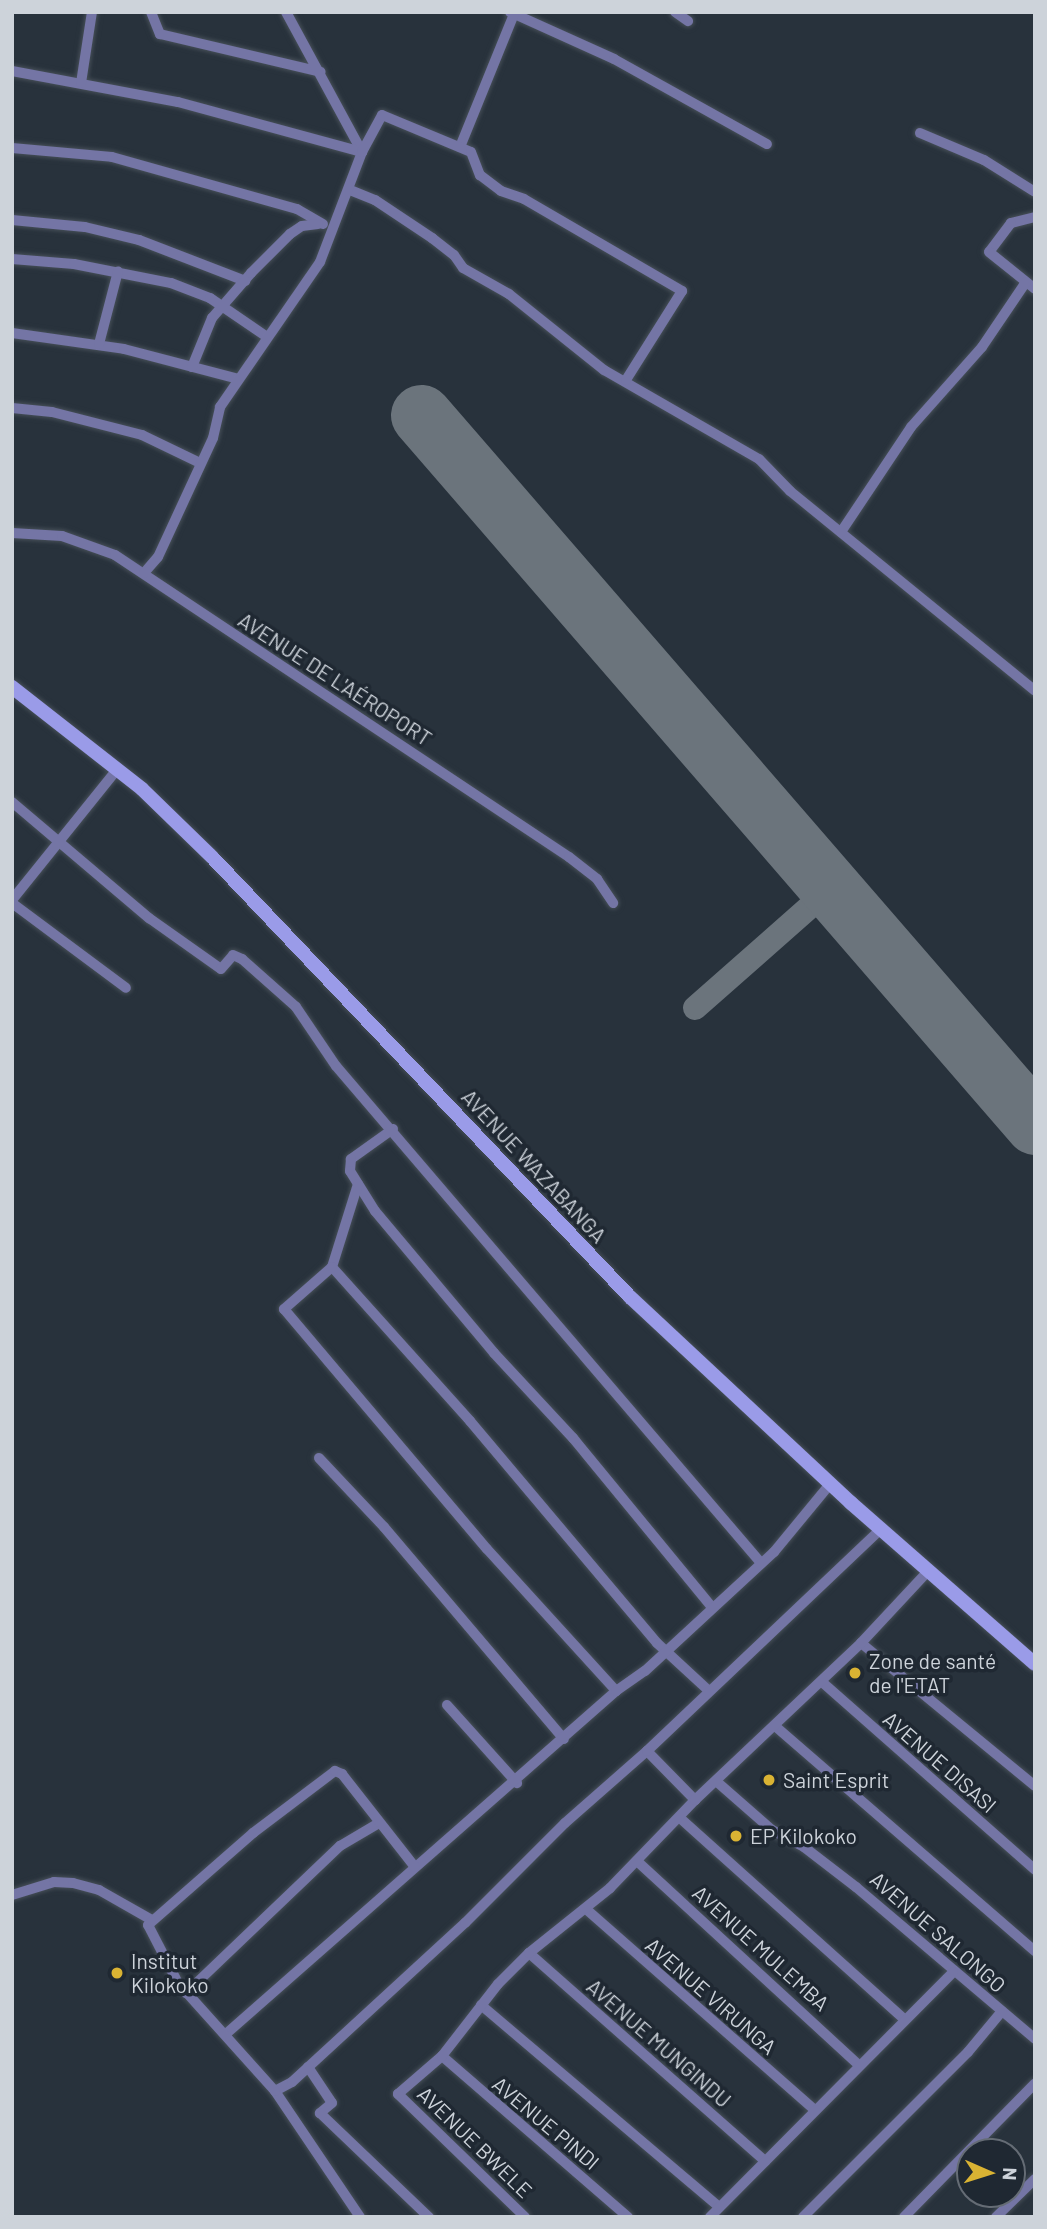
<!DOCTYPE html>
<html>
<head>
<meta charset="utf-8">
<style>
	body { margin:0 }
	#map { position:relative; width:1047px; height:2229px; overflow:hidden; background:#28323c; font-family:Barlow,sans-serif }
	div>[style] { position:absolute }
	.taxiway>* { height:24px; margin:-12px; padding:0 12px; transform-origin:12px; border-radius:12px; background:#6b747c }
	.runway>* { height:61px; margin:-30.5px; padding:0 30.5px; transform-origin:30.5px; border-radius:30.5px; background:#6b747c }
	.roads { filter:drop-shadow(0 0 2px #464f58) drop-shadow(0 0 2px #464f58) }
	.minor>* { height:10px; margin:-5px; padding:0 5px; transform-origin:5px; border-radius:5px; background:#7475a5 }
	.secondary>* { height:14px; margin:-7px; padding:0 7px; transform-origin:7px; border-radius:7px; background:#9a9be8 }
	.dots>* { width:19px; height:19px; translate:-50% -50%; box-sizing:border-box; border:4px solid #1f2832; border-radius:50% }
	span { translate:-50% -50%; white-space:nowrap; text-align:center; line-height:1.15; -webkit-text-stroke:7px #1f2832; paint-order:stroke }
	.street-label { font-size:21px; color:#cdd3da }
	.poi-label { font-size:21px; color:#cdd3da }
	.left { translate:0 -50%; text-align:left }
	.frame { position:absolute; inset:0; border:14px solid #cdd3da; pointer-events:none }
	.north { position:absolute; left:956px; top:2138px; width:70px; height:70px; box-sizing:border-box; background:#1f2832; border:2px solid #656c75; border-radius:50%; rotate:93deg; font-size:19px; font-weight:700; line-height:28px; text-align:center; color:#cdd3da }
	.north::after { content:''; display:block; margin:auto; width:24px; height:32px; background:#dab333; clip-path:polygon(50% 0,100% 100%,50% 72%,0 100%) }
</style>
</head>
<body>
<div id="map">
	<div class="taxiway">
		<div style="left:695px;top:1008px;width:181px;rotate:-41.4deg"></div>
	</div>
	<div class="runway">
		<div style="left:421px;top:415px;width:938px;rotate:49.11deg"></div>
	</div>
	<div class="roads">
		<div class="minor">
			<div style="left:151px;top:12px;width:24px;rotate:68deg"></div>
			<div style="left:160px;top:34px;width:165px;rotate:13.3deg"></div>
			<div style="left:286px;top:12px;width:159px;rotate:61.5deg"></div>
			<div style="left:510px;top:12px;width:114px;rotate:24.3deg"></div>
			<div style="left:614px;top:59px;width:175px;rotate:29.1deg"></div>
			<div style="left:675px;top:12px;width:16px;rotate:35deg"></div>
			<div style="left:12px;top:71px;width:169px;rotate:10.6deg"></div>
			<div style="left:178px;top:102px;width:191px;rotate:15.2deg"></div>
			<div style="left:81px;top:83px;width:72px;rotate:-81.2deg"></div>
			<div style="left:920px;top:133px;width:69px;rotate:22.9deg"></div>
			<div style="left:984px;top:160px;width:60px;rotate:32.1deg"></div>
			<div style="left:460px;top:147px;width:144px;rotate:-67.9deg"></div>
			<div style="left:12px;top:148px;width:100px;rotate:5.1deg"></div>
			<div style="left:112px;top:157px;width:192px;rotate:15.7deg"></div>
			<div style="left:297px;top:209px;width:30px;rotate:30deg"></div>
			<div style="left:350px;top:190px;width:27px;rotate:22deg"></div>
			<div style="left:375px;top:200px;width:69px;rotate:33.7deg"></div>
			<div style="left:432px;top:238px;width:28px;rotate:38deg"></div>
			<div style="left:454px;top:255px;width:16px;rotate:55deg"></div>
			<div style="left:463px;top:268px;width:53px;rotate:29.5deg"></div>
			<div style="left:509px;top:294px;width:122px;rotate:38.7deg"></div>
			<div style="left:604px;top:370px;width:179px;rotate:29.9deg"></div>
			<div style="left:759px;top:459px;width:45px;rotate:45.9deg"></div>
			<div style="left:790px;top:491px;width:316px;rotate:39.2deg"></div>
			<div style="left:1035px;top:217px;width:25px;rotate:166deg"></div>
			<div style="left:1011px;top:223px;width:36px;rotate:127deg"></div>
			<div style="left:989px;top:252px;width:59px;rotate:38.8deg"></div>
			<div style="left:12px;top:220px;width:73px;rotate:5.5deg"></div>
			<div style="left:85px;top:227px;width:56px;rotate:13.5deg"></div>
			<div style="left:139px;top:240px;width:114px;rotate:21.1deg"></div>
			<div style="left:12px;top:259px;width:62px;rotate:4.6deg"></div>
			<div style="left:74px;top:264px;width:99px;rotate:11.1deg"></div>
			<div style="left:171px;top:283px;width:42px;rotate:21deg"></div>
			<div style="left:210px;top:298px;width:69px;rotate:34.4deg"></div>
			<div style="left:12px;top:333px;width:113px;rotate:8.1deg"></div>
			<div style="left:124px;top:349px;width:118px;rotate:14.7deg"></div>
			<div style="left:99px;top:344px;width:75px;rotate:-75.4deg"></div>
			<div style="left:192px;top:367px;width:53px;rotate:-67.8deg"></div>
			<div style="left:212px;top:318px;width:60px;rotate:-49.1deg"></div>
			<div style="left:251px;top:273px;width:55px;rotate:-45deg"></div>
			<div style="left:290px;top:234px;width:14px;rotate:-34deg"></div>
			<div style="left:302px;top:226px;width:16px;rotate:-7deg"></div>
			<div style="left:12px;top:408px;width:40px;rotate:5.7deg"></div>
			<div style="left:52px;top:412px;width:93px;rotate:14.3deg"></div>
			<div style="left:142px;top:435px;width:64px;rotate:25.8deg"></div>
			<div style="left:841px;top:532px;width:126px;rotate:-56.3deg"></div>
			<div style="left:911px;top:427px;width:107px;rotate:-48.4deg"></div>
			<div style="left:982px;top:347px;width:78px;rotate:-55.9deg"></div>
			<div style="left:12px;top:533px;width:50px;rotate:3.4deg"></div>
			<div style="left:62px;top:536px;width:56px;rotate:19.7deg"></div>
			<div style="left:115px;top:555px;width:545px;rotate:33.63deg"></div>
			<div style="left:569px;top:857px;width:36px;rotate:38deg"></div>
			<div style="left:597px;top:879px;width:29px;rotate:56deg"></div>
			<div style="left:144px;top:573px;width:21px;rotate:-49deg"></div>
			<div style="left:158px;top:557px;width:131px;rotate:-65.2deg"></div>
			<div style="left:213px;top:438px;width:32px;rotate:-77deg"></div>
			<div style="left:220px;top:407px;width:176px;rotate:-55.4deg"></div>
			<div style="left:320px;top:262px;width:118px;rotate:-69.1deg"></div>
			<div style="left:362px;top:152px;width:42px;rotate:-61.6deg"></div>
			<div style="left:382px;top:115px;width:96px;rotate:22.6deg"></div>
			<div style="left:471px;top:152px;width:25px;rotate:69deg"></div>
			<div style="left:480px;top:175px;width:26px;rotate:37deg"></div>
			<div style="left:501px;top:191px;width:24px;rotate:19deg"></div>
			<div style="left:524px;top:199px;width:183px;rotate:30.2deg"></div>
			<div style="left:682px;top:291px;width:105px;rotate:122.2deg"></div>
			<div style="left:12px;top:802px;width:180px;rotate:40.3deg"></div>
			<div style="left:149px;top:918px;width:88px;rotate:35.3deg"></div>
			<div style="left:221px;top:969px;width:18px;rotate:-49deg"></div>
			<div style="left:233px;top:955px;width:10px;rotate:24deg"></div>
			<div style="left:242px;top:959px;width:72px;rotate:41.6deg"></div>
			<div style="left:296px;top:1007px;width:71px;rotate:55.9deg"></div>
			<div style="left:336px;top:1066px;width:654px;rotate:49.47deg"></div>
			<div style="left:12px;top:900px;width:169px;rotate:-51.2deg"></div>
			<div style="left:12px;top:903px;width:142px;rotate:36.7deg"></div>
			<div style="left:393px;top:1129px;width:52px;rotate:144.5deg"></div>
			<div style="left:351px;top:1159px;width:12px;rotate:95deg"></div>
			<div style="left:350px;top:1171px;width:47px;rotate:58deg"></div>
			<div style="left:375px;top:1211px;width:185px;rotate:50deg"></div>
			<div style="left:494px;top:1353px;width:116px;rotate:47.1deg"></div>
			<div style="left:573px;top:1438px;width:219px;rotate:50.6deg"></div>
			<div style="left:358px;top:1184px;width:87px;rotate:107.4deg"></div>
			<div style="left:332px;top:1267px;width:64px;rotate:138.8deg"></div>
			<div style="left:284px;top:1309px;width:314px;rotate:49.8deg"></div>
			<div style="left:487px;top:1549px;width:192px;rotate:47.7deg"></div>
			<div style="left:332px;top:1267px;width:207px;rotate:48.1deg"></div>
			<div style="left:470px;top:1421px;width:290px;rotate:49.9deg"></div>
			<div style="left:657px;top:1643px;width:71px;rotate:42.7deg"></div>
			<div style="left:319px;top:1458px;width:95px;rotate:46.7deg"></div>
			<div style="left:384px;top:1527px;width:278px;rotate:49.7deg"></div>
			<div style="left:861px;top:1643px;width:225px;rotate:39.4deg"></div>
			<div style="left:822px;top:1682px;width:284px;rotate:41.4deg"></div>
			<div style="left:447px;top:1705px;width:105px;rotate:48.1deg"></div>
			<div style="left:775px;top:1726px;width:344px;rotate:40.9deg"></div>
			<div style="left:647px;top:1751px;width:69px;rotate:45.6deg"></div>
			<div style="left:716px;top:1781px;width:74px;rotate:41.2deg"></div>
			<div style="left:772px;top:1830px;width:36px;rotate:28deg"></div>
			<div style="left:804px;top:1847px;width:66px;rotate:37.6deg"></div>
			<div style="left:856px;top:1887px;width:235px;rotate:40.3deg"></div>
			<div style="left:680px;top:1818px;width:301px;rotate:41.9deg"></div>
			<div style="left:638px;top:1862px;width:299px;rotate:42.6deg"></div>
			<div style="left:12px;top:1895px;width:44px;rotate:-17.2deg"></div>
			<div style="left:54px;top:1882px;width:19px;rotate:3deg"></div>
			<div style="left:73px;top:1883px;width:27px;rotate:15deg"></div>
			<div style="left:99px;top:1890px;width:59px;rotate:29.6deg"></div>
			<div style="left:586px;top:1909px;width:303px;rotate:41.3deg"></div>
			<div style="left:529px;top:1953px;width:315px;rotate:41.4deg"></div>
			<div style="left:186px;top:1993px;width:213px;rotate:-43.7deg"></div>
			<div style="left:340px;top:1846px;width:45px;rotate:-30.5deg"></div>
			<div style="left:481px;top:2005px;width:312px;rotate:40.3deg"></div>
			<div style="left:227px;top:2033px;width:518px;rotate:-41.32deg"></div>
			<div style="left:616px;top:1691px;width:35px;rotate:-35deg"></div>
			<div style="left:645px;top:1671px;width:176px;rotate:-42.7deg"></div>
			<div style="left:774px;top:1552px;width:88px;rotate:-50.5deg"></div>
			<div style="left:442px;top:2056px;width:246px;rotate:40.9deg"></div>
			<div style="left:308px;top:2067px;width:43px;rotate:56.3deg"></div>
			<div style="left:332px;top:2103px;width:16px;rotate:140deg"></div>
			<div style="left:320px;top:2113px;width:151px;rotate:43.7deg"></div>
			<div style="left:275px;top:2091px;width:19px;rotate:-28deg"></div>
			<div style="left:292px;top:2082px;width:235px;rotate:-42.6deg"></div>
			<div style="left:465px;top:1923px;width:141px;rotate:-45deg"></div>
			<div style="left:565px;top:1823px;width:109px;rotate:-41.3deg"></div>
			<div style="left:647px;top:1751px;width:323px;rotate:-43.5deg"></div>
			<div style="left:360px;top:2217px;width:152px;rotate:-124deg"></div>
			<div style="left:275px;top:2091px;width:145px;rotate:-131.9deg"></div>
			<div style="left:178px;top:1983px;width:65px;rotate:-117.3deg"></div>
			<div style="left:148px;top:1925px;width:140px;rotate:-41.2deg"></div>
			<div style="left:253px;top:1833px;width:103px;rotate:-37.1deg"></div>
			<div style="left:335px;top:1771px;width:8px;rotate:23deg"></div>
			<div style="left:342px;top:1774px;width:118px;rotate:51.9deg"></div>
			<div style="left:525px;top:2217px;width:177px;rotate:-135.9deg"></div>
			<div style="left:398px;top:2094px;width:58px;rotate:-40.8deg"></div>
			<div style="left:442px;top:2056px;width:91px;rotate:-52.1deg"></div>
			<div style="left:498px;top:1984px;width:44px;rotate:-45deg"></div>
			<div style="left:529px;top:1953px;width:104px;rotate:-38.7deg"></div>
			<div style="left:610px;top:1888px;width:122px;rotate:-46deg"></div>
			<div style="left:695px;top:1800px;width:228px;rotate:-43.4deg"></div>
			<div style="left:861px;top:1643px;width:100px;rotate:-47deg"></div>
			<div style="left:710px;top:2217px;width:345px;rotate:-45.2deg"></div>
			<div style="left:803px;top:2217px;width:233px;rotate:-45deg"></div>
			<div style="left:968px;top:2052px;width:53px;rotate:-50.3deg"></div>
			<div style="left:904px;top:2217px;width:187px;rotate:-45.6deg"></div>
			<div style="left:996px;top:2217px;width:54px;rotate:-44.3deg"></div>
		</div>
		<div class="secondary">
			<div style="left:12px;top:687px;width:165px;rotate:38.1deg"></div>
			<div style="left:142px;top:789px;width:98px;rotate:44.2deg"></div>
			<div style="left:212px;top:857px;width:607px;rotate:46.47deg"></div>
			<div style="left:630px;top:1297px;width:302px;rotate:43deg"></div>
			<div style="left:851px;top:1503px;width:244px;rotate:41.2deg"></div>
		</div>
	</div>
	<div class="dots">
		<div style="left:855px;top:1673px;background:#dab333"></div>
		<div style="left:769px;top:1780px;background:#dab333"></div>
		<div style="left:736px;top:1836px;background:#dab333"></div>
		<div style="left:117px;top:1973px;background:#dab333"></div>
	</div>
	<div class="street-label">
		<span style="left:335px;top:679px;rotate:33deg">AVENUE DE L'AÉROPORT</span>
		<span style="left:534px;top:1166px;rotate:47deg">AVENUE WAZABANGA</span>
		<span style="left:940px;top:1762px;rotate:41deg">AVENUE DISASI</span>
		<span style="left:938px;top:1932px;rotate:41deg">AVENUE SALONGO</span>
		<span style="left:761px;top:1948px;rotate:42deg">AVENUE MULEMBA</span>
		<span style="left:711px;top:1996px;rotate:41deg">AVENUE VIRUNGA</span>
		<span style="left:659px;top:2043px;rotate:41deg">AVENUE MUNGINDU</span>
		<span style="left:546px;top:2123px;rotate:40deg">AVENUE PINDI</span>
		<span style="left:475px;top:2142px;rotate:44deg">AVENUE BWELE</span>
	</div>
	<div class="poi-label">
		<span class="left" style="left:869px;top:1673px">Zone de santé<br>de l'ETAT</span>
		<span class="left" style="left:783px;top:1780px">Saint Esprit</span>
		<span class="left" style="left:750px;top:1836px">EP Kilokoko</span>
		<span class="left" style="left:131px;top:1973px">Institut<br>Kilokoko</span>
	</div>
	<div class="frame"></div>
	<div class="north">N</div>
</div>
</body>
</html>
